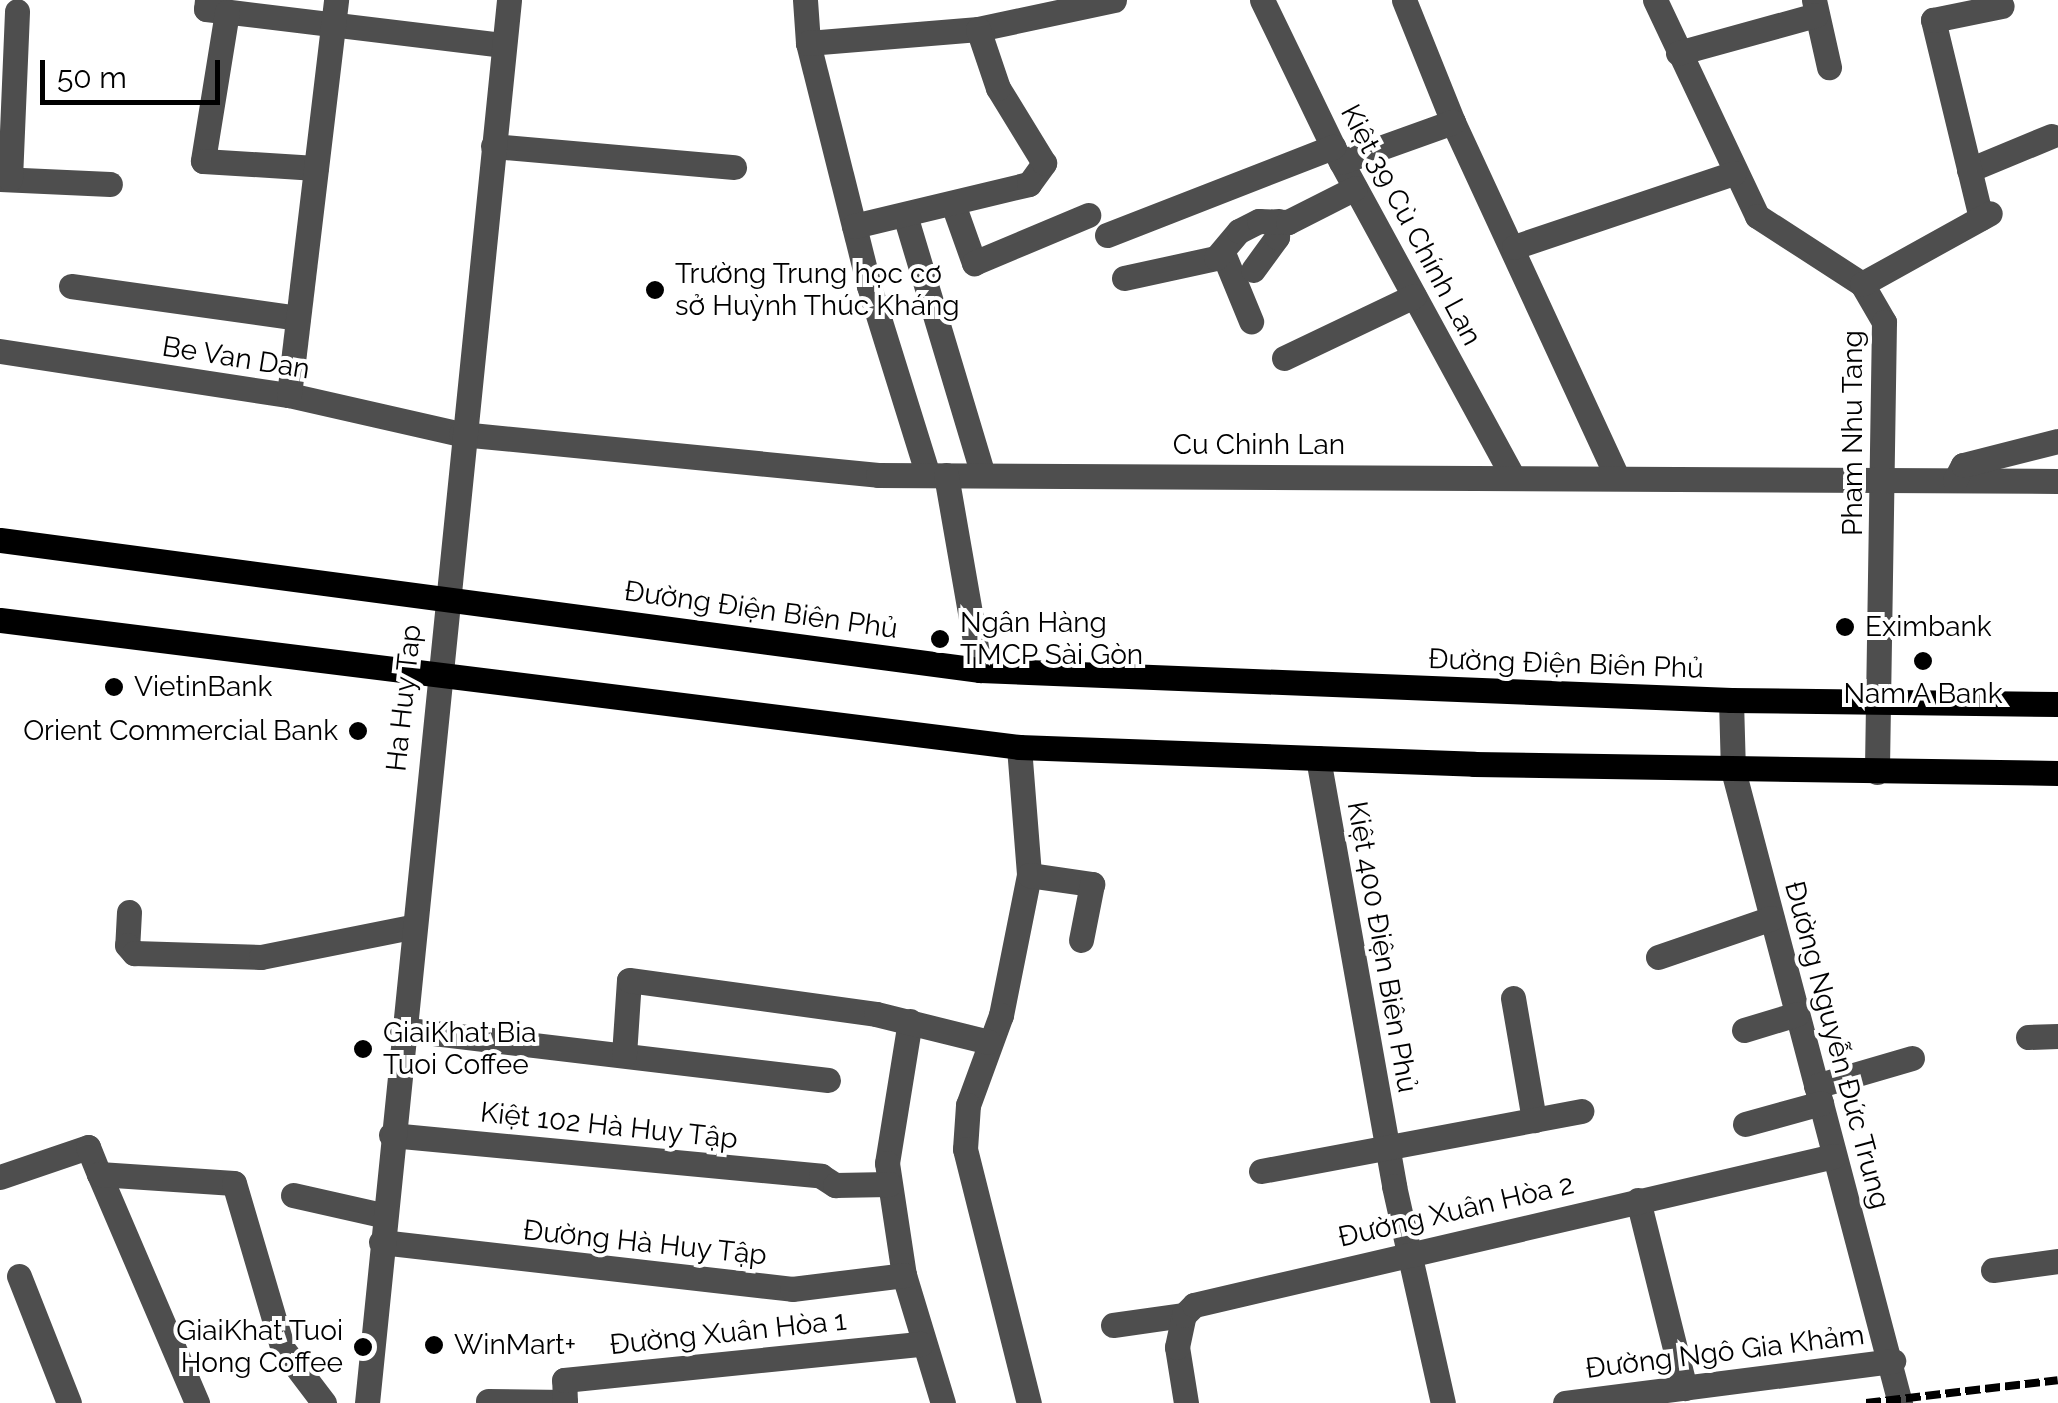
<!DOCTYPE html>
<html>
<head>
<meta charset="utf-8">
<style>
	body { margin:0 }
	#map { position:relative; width:2058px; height:1403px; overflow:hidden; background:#fff; font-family:Raleway,sans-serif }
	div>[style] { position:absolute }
	.minor>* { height:25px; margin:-12.5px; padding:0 12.5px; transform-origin:12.5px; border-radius:12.5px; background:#4e4e4e }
	.major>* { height:25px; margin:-12.5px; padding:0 12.5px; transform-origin:12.5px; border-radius:12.5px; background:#000 }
	.rail>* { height:8px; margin-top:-4px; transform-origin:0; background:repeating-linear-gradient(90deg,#000 0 15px,transparent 0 20px) }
	.dots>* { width:28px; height:28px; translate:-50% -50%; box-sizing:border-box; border:5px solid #fff; border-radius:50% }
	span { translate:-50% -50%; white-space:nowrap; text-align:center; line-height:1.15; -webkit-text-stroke:8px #fff; paint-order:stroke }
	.street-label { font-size:28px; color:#000 }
	.poi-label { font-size:28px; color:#000 }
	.left { translate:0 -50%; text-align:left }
	.right { translate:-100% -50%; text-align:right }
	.scale { position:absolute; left:40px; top:60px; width:180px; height:45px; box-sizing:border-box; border:5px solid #000; border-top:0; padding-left:12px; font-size:30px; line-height:35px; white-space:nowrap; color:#000; -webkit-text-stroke:8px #fff; paint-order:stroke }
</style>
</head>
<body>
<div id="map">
	<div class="minor">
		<div style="left:207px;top:0;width:9px;rotate:96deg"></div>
		<div style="left:206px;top:9px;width:300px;rotate:6.9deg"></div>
		<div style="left:805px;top:0;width:43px;rotate:86deg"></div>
		<div style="left:808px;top:43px;width:251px;rotate:75.9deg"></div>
		<div style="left:869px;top:286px;width:198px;rotate:72.7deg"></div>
		<div style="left:1262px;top:0;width:163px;rotate:64.2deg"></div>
		<div style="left:1333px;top:147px;width:374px;rotate:61.4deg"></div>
		<div style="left:1404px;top:0;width:131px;rotate:68.1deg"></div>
		<div style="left:1453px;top:122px;width:391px;rotate:65.2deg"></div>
		<div style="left:1655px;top:0;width:239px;rotate:64.7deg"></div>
		<div style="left:1757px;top:216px;width:125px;rotate:32.9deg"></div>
		<div style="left:1862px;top:284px;width:44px;rotate:59.9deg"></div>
		<div style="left:1884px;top:322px;width:450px;rotate:90.9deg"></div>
		<div style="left:1814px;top:0;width:69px;rotate:77.4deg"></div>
		<div style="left:227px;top:12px;width:151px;rotate:99.2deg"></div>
		<div style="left:203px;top:161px;width:113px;rotate:3.5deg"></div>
		<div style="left:808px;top:43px;width:171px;rotate:-4.7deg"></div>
		<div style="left:978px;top:29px;width:139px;rotate:-12deg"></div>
		<div style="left:1678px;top:53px;width:143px;rotate:-15.4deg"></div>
		<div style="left:493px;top:146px;width:242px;rotate:5deg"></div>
		<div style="left:1341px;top:162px;width:119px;rotate:-19.7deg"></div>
		<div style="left:1969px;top:170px;width:89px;rotate:-22.5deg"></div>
		<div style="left:0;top:179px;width:110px;rotate:2.6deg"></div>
		<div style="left:10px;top:179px;width:168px;rotate:-87.6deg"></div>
		<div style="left:953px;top:204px;width:63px;rotate:70.4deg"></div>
		<div style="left:974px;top:263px;width:124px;rotate:-22.8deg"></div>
		<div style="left:905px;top:215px;width:271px;rotate:73.3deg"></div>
		<div style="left:1981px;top:218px;width:204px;rotate:-103.6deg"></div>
		<div style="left:1933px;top:20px;width:70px;rotate:-11.5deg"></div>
		<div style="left:854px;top:226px;width:180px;rotate:-13.5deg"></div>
		<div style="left:1029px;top:184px;width:26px;rotate:-54deg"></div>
		<div style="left:1044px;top:163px;width:88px;rotate:-121.5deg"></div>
		<div style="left:998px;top:88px;width:62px;rotate:-108.7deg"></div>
		<div style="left:1107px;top:235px;width:243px;rotate:-21.3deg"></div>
		<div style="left:1514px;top:247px;width:232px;rotate:-18.6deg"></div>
		<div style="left:1223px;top:253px;width:74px;rotate:67.6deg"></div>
		<div style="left:1253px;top:270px;width:41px;rotate:-54deg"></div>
		<div style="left:1277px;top:237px;width:16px;rotate:-86deg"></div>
		<div style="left:1124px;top:278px;width:94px;rotate:-12.3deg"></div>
		<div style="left:1216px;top:258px;width:35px;rotate:-50deg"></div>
		<div style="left:1239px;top:231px;width:22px;rotate:-27deg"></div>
		<div style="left:1259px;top:221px;width:29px;rotate:2deg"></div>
		<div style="left:1288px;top:222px;width:75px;rotate:-26.9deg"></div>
		<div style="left:1862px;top:284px;width:146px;rotate:-29deg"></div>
		<div style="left:71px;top:286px;width:229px;rotate:8deg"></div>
		<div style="left:0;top:351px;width:292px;rotate:8.7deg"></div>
		<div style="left:289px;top:395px;width:176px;rotate:12.8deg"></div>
		<div style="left:461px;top:434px;width:419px;rotate:5.6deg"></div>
		<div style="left:878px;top:475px;width:1180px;rotate:0.29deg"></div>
		<div style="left:1284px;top:358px;width:144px;rotate:-25.5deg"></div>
		<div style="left:289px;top:395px;width:398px;rotate:-83.2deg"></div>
		<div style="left:946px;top:475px;width:198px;rotate:80.1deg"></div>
		<div style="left:1955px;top:480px;width:17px;rotate:-62deg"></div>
		<div style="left:1963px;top:465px;width:98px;rotate:-14.2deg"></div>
		<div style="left:1731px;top:700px;width:70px;rotate:88.4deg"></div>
		<div style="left:1733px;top:770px;width:655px;rotate:75.22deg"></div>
		<div style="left:1019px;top:747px;width:128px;rotate:85.5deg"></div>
		<div style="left:1029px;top:875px;width:143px;rotate:101.3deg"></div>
		<div style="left:1001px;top:1015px;width:96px;rotate:110.1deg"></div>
		<div style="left:968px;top:1105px;width:44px;rotate:93.9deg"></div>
		<div style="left:965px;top:1149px;width:262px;rotate:75.9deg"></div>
		<div style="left:1318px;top:758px;width:435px;rotate:79.9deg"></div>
		<div style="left:1394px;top:1186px;width:222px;rotate:77.3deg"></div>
		<div style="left:1029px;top:875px;width:64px;rotate:8.1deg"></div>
		<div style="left:1092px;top:884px;width:57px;rotate:101.1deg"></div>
		<div style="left:129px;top:912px;width:33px;rotate:93deg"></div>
		<div style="left:127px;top:945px;width:11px;rotate:49deg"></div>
		<div style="left:134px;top:953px;width:127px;rotate:1.8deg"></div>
		<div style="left:261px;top:957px;width:153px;rotate:-11.3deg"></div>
		<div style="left:1658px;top:957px;width:120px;rotate:-18.9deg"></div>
		<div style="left:1513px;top:998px;width:124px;rotate:80.2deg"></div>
		<div style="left:910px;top:1021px;width:144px;rotate:99.2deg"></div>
		<div style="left:887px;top:1163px;width:113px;rotate:81.4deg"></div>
		<div style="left:904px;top:1275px;width:134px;rotate:73.1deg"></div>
		<div style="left:400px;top:1029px;width:431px;rotate:6.8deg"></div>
		<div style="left:1744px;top:1030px;width:55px;rotate:-16.8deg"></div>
		<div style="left:2028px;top:1037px;width:30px;rotate:-2deg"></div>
		<div style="left:624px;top:1055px;width:75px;rotate:-86.2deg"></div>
		<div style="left:629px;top:980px;width:249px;rotate:7.8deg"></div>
		<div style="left:876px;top:1014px;width:116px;rotate:13.9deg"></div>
		<div style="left:1816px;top:1086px;width:100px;rotate:-16.3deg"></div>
		<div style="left:1745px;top:1124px;width:79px;rotate:-15.4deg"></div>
		<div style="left:391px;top:1135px;width:432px;rotate:5.4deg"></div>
		<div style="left:821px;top:1176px;width:17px;rotate:33deg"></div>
		<div style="left:835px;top:1185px;width:54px;rotate:-1.1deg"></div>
		<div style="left:1261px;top:1171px;width:326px;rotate:-10.6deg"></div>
		<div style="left:99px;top:1174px;width:249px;rotate:66.8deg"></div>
		<div style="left:0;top:1177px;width:93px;rotate:-18.8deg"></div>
		<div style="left:88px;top:1147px;width:29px;rotate:68deg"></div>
		<div style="left:99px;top:1174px;width:135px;rotate:3.8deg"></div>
		<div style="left:234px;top:1183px;width:173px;rotate:73.6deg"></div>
		<div style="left:283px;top:1349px;width:68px;rotate:52.8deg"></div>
		<div style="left:293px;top:1195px;width:91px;rotate:12.7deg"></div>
		<div style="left:1638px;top:1200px;width:194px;rotate:76deg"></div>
		<div style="left:381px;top:1242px;width:414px;rotate:6.5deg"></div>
		<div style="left:792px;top:1289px;width:113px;rotate:-7.1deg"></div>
		<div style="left:1993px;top:1270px;width:66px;rotate:-7.9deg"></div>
		<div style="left:19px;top:1276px;width:136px;rotate:68.5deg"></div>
		<div style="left:1113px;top:1325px;width:72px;rotate:-8deg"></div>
		<div style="left:488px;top:1401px;width:77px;rotate:0.7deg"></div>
		<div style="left:367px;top:1403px;width:1410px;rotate:-84.22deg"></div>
		<div style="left:565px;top:1403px;width:23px;rotate:-92deg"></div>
		<div style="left:564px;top:1380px;width:359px;rotate:-5.8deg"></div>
		<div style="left:1186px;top:1403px;width:57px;rotate:-99.1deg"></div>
		<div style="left:1177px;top:1347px;width:33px;rotate:-78deg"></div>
		<div style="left:1184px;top:1315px;width:14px;rotate:-45deg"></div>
		<div style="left:1194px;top:1305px;width:657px;rotate:-13.11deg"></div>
		<div style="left:1565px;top:1403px;width:331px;rotate:-7.3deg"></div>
	</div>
	<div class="major">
		<div style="left:0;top:540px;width:989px;rotate:7.56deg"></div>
		<div style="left:980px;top:670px;width:752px;rotate:2.29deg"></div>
		<div style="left:1731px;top:700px;width:327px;rotate:0.7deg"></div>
		<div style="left:0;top:620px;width:1027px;rotate:7.1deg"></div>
		<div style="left:1019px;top:747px;width:455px;rotate:2.1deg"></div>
		<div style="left:1474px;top:764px;width:584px;rotate:0.88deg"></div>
	</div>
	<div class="rail">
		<div style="left:1866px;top:1403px;width:193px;rotate:-6.8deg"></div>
	</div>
	<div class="dots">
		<div style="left:655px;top:290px;background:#000"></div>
		<div style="left:1845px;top:627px;background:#000"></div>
		<div style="left:940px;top:639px;background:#000"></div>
		<div style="left:1923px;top:661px;background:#000"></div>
		<div style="left:114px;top:687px;background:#000"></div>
		<div style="left:358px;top:731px;background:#000"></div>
		<div style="left:363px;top:1049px;background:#000"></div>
		<div style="left:434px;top:1345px;background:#000"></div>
		<div style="left:363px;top:1347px;background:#000"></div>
	</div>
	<div class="street-label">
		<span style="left:1411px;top:225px;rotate:62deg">Kiệt 39 Cù Chính Lan</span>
		<span style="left:236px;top:358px;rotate:9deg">Be Van Dan</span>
		<span style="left:1853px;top:433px;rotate:-90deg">Pham Nhu Tang</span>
		<span style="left:1259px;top:445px">Cu Chinh Lan</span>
		<span style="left:761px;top:610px;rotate:8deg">Đường Điện Biên Phủ</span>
		<span style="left:1566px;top:664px;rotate:2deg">Đường Điện Biên Phủ</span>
		<span style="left:404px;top:698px;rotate:-84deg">Ha Huy Tap</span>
		<span style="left:1382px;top:947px;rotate:80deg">Kiệt 400 Điện Biên Phủ</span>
		<span style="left:1837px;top:1045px;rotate:75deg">Đường Nguyễn Đức Trung</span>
		<span style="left:609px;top:1126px;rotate:6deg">Kiệt 102 Hà Huy Tập</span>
		<span style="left:1456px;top:1211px;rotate:-13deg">Đường Xuân Hòa 2</span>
		<span style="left:645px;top:1243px;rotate:6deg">Đường Hà Huy Tập</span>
		<span style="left:728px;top:1333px;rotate:-6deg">Đường Xuân Hòa 1</span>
		<span style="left:1725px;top:1352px;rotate:-7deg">Đường Ngô Gia Khảm</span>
	</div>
	<div class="poi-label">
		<span class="left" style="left:675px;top:290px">Trường Trung học cơ<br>sở Huỳnh Thúc Kháng</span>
		<span class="left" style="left:960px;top:639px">Ngân Hàng<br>TMCP Sài Gòn</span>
		<span class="left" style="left:1865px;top:627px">Eximbank</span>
		<span class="left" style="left:134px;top:687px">VietinBank</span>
		<span style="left:1923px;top:694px">Nam A Bank</span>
		<span class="right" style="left:338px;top:731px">Orient Commercial Bank</span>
		<span class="left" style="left:383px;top:1049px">GiaiKhat Bia<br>Tuoi Coffee</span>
		<span class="right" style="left:343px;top:1347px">GiaiKhat Tuoi<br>Hong Coffee</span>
		<span class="left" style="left:454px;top:1345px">WinMart+</span>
	</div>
	<div class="scale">50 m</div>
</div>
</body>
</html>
